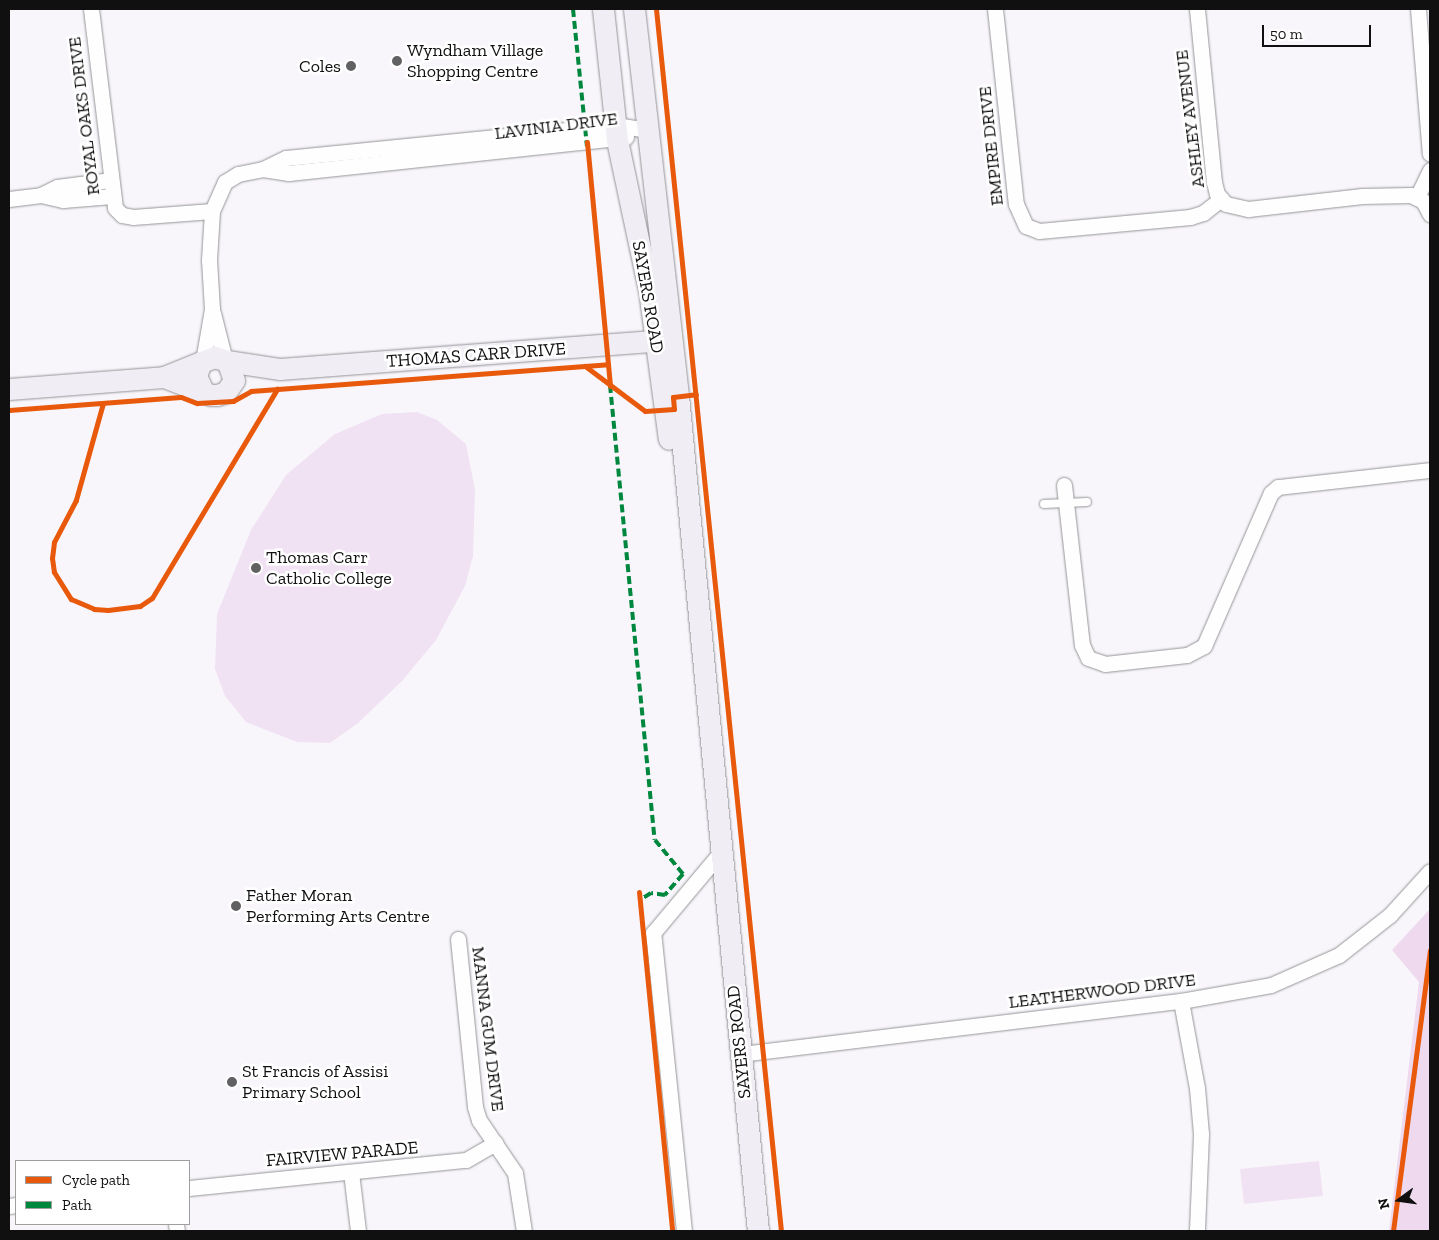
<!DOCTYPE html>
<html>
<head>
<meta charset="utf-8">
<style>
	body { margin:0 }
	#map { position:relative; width:1439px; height:1240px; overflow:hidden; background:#f8f6fb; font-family:"Zilla Slab",serif }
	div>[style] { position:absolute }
	.green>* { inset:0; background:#eed9ee }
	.pitch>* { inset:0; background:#f1e2f3 }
	.roads { filter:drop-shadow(0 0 1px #949496) drop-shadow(0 0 1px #949496) }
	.lane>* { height:8px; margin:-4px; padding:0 4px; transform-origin:4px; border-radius:4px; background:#fefefe }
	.street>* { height:15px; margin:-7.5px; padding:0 7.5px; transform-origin:7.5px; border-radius:7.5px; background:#fefefe }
	.secondary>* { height:21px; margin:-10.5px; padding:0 10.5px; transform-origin:10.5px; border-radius:10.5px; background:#f0edf4 }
	.quiet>* { height:4px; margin-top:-2px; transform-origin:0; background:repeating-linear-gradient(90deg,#00873e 0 8px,transparent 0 12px) }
	.cycleway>* { height:5px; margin:-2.5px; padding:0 2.5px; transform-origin:2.5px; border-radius:2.5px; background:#e8590c }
	.dots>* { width:14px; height:14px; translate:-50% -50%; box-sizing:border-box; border:2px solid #fff; border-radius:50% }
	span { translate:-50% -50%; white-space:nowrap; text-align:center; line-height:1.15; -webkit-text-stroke:5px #fff; paint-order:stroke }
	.poi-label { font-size:18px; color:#101010 }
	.left { translate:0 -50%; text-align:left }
	.right { translate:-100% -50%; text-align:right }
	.street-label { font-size:18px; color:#101010 }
	.frame { position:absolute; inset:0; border:10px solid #101010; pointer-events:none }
	.legend { position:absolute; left:15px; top:1160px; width:175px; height:65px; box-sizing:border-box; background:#fff; border:1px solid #9f9f9f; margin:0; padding:6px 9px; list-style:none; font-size:15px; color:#101010 }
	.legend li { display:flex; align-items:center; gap:10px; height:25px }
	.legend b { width:25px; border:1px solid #9f9f9f }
	.north { position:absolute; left:1374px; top:1175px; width:50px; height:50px; -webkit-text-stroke:4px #fff; paint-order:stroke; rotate:256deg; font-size:14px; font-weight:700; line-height:20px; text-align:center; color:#101010 }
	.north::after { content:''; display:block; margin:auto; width:18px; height:22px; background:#101010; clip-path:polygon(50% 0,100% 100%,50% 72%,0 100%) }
	.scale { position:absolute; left:1262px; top:25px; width:109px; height:22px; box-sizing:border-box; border:2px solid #101010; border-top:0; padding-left:6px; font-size:15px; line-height:18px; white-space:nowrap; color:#101010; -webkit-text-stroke:4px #fff; paint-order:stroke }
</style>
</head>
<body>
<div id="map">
	<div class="green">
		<div style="clip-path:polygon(1430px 909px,1430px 1231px,1389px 1231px,1419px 982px,1392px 950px)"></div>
	</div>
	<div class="pitch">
		<div style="clip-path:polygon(417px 412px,437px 420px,466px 444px,475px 490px,473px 556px,465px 586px,436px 640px,402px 681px,358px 723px,330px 743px,297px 742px,246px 722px,225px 696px,215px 669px,217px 614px,251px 530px,286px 475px,335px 434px,382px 414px)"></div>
		<div style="clip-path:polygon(1319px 1161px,1323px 1196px,1244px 1204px,1240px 1169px)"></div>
	</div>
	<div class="roads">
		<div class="lane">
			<div style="left:1044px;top:504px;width:43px;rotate:-2.7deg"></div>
		</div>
		<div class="street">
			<div style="left:91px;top:9px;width:200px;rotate:83.1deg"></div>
			<div style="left:115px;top:208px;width:10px;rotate:45deg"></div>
			<div style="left:122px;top:215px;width:11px;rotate:10deg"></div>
			<div style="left:133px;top:217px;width:79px;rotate:-4.3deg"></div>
			<div style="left:995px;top:9px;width:196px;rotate:83.9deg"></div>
			<div style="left:1016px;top:204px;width:24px;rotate:66deg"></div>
			<div style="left:1026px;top:226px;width:14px;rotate:21deg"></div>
			<div style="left:1039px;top:231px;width:152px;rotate:-5.3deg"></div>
			<div style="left:1190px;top:217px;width:14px;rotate:-17deg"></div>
			<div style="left:1203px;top:213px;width:23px;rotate:-38deg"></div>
			<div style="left:1197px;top:9px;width:174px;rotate:84.4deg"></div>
			<div style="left:1214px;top:182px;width:12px;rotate:76deg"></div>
			<div style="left:1217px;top:194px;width:13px;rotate:48deg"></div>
			<div style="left:1226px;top:204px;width:23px;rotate:13deg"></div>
			<div style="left:1248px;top:209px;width:115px;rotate:-6.5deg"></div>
			<div style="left:1362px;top:196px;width:49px;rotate:-1.2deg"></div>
			<div style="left:1411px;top:195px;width:13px;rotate:27deg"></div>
			<div style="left:1423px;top:201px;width:15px;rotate:62deg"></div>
			<div style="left:1418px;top:9px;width:145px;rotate:85.3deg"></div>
			<div style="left:263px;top:169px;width:26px;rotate:9deg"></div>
			<div style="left:289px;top:173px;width:339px;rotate:-6.1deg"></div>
			<div style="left:41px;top:195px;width:23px;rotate:13deg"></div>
			<div style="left:63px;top:200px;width:49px;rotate:-4.7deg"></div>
			<div style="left:1417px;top:197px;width:30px;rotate:-64deg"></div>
			<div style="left:9px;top:199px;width:32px;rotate:-7deg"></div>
			<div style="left:41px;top:195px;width:18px;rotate:-27deg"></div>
			<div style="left:57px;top:187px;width:53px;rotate:-7.5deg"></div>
			<div style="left:213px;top:313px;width:49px;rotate:75.7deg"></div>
			<div style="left:203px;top:361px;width:53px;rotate:-80.2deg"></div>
			<div style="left:212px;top:309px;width:49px;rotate:-93.5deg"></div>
			<div style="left:209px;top:260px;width:49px;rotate:-86.5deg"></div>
			<div style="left:212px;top:211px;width:32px;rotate:-66deg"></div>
			<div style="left:225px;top:182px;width:15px;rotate:-32deg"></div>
			<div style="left:238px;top:174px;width:25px;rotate:-11deg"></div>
			<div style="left:263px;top:169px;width:25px;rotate:-26deg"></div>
			<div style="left:286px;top:158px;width:332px;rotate:-5.7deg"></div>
			<div style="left:616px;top:125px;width:31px;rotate:9deg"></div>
			<div style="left:1064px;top:485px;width:161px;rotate:83.6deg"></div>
			<div style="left:1082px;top:645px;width:14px;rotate:65deg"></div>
			<div style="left:1088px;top:658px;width:18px;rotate:19deg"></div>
			<div style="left:1105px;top:664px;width:82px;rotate:-6.3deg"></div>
			<div style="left:1187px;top:655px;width:19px;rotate:-28deg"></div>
			<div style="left:1204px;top:646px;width:167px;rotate:-66.4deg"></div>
			<div style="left:1271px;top:493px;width:9px;rotate:-41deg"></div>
			<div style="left:1278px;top:487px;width:153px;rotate:-6.4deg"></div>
			<div style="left:458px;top:939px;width:169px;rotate:84.2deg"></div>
			<div style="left:475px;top:1107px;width:14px;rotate:73deg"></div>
			<div style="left:479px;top:1120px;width:64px;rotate:55.8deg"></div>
			<div style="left:515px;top:1173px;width:59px;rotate:81.2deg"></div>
			<div style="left:1181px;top:1001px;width:88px;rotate:79.6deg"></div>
			<div style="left:1197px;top:1088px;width:46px;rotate:85deg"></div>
			<div style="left:1201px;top:1134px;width:97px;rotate:92.4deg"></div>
			<div style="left:741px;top:1054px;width:443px;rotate:-6.9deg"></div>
			<div style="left:1181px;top:1001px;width:91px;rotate:-10.1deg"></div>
			<div style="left:1271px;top:985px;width:74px;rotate:-23.8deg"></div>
			<div style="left:1339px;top:955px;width:65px;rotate:-38.1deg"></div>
			<div style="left:1390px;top:915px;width:59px;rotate:-47.7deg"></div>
			<div style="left:351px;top:1172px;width:59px;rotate:83.2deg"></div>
			<div style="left:189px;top:1188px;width:278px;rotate:-5.8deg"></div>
			<div style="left:466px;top:1160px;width:34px;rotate:-30deg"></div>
			<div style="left:9px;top:1206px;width:7px;rotate:-8deg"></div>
			<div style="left:176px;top:1224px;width:7px;rotate:82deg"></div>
			<div style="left:684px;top:1231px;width:300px;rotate:-95.9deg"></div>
			<div style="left:653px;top:933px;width:106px;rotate:-50deg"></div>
		</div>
		<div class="secondary">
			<div style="left:603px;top:9px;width:132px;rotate:83.9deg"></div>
			<div style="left:617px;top:140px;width:153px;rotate:78deg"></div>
			<div style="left:649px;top:290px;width:150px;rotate:82.4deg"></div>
			<div style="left:634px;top:9px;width:389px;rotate:83.5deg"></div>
			<div style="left:678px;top:396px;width:839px;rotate:84.53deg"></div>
			<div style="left:227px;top:361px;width:54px;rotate:8.6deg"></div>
			<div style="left:280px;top:369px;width:391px;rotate:-4.3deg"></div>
			<div style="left:164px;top:377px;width:50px;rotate:21deg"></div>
			<div style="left:211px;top:395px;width:6px"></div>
			<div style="left:217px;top:395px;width:9px;rotate:-18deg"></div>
			<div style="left:226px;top:392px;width:14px;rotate:-56deg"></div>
			<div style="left:234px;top:380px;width:20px;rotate:-110deg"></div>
			<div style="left:227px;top:361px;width:13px;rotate:-162deg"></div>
			<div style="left:215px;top:357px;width:15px;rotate:160deg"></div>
			<div style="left:201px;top:362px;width:15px;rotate:110deg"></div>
			<div style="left:196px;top:376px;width:17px;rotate:65deg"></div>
			<div style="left:9px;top:389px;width:155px;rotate:-4.4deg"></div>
			<div style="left:164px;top:377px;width:40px;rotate:-22deg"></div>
		</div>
	</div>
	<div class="quiet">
		<div style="left:573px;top:9px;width:138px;rotate:84.2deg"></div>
		<div style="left:610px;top:385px;width:457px;rotate:84.4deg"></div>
		<div style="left:655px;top:840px;width:44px;rotate:50.5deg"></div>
		<div style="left:683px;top:874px;width:28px;rotate:131deg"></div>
		<div style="left:665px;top:895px;width:14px;rotate:-172deg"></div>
		<div style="left:651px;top:893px;width:13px;rotate:148deg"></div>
	</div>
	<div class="cycleway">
		<div style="left:656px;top:9px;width:1228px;rotate:84.16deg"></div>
		<div style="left:587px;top:142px;width:245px;rotate:84.6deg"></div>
		<div style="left:585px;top:366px;width:75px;rotate:36.9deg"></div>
		<div style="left:645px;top:411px;width:29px;rotate:-4deg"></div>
		<div style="left:674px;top:409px;width:12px;rotate:-95deg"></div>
		<div style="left:673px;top:397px;width:23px;rotate:-7deg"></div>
		<div style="left:103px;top:403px;width:101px;rotate:105.6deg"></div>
		<div style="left:76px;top:500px;width:47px;rotate:117.6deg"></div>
		<div style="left:54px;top:542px;width:16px;rotate:97deg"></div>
		<div style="left:52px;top:558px;width:14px;rotate:82deg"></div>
		<div style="left:54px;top:572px;width:32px;rotate:58deg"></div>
		<div style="left:71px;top:599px;width:25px;rotate:23deg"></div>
		<div style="left:94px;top:609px;width:14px;rotate:4deg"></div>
		<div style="left:108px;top:610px;width:32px;rotate:-7deg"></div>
		<div style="left:140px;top:606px;width:14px;rotate:-34deg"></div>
		<div style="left:152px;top:598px;width:244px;rotate:-59.1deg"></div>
		<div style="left:9px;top:410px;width:172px;rotate:-4.3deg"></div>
		<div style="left:181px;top:397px;width:17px;rotate:21deg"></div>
		<div style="left:197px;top:403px;width:36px;rotate:-3deg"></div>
		<div style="left:233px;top:401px;width:21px;rotate:-29deg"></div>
		<div style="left:251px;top:391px;width:358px;rotate:-4.3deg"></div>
		<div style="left:639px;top:892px;width:341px;rotate:84.4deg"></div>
		<div style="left:1393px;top:1231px;width:283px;rotate:-82.5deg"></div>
	</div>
	<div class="dots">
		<div style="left:397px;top:61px;background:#616062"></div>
		<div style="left:351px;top:66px;background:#616062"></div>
		<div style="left:256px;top:568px;background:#616062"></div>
		<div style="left:236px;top:906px;background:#616062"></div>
		<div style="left:232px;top:1082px;background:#616062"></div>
	</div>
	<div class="poi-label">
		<span class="left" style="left:407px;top:61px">Wyndham Village<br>Shopping Centre</span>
		<span class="right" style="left:341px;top:66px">Coles</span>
		<span class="left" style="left:266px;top:568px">Thomas Carr<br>Catholic College</span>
		<span class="left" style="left:246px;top:906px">Father Moran<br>Performing Arts Centre</span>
		<span class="left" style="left:242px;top:1082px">St Francis of Assisi<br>Primary School</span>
	</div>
	<div class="street-label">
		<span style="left:84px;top:116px;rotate:-97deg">ROYAL OAKS DRIVE</span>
		<span style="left:1190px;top:119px;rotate:-97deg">ASHLEY AVENUE</span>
		<span style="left:556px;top:126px;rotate:-7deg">LAVINIA DRIVE</span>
		<span style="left:991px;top:146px;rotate:-96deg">EMPIRE DRIVE</span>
		<span style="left:648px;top:297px;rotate:80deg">SAYERS ROAD</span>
		<span style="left:476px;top:355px;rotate:-4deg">THOMAS CARR DRIVE</span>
		<span style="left:1102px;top:991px;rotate:-7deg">LEATHERWOOD DRIVE</span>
		<span style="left:488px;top:1029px;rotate:83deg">MANNA GUM DRIVE</span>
		<span style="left:739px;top:1042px;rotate:-96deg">SAYERS ROAD</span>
		<span style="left:342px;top:1154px;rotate:-5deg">FAIRVIEW PARADE</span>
	</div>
	<div class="frame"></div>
	<ul class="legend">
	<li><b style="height:6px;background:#e8590c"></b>Cycle path</li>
	<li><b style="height:6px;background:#00873e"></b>Path</li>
	</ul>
	<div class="north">N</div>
	<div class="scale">50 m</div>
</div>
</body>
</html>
